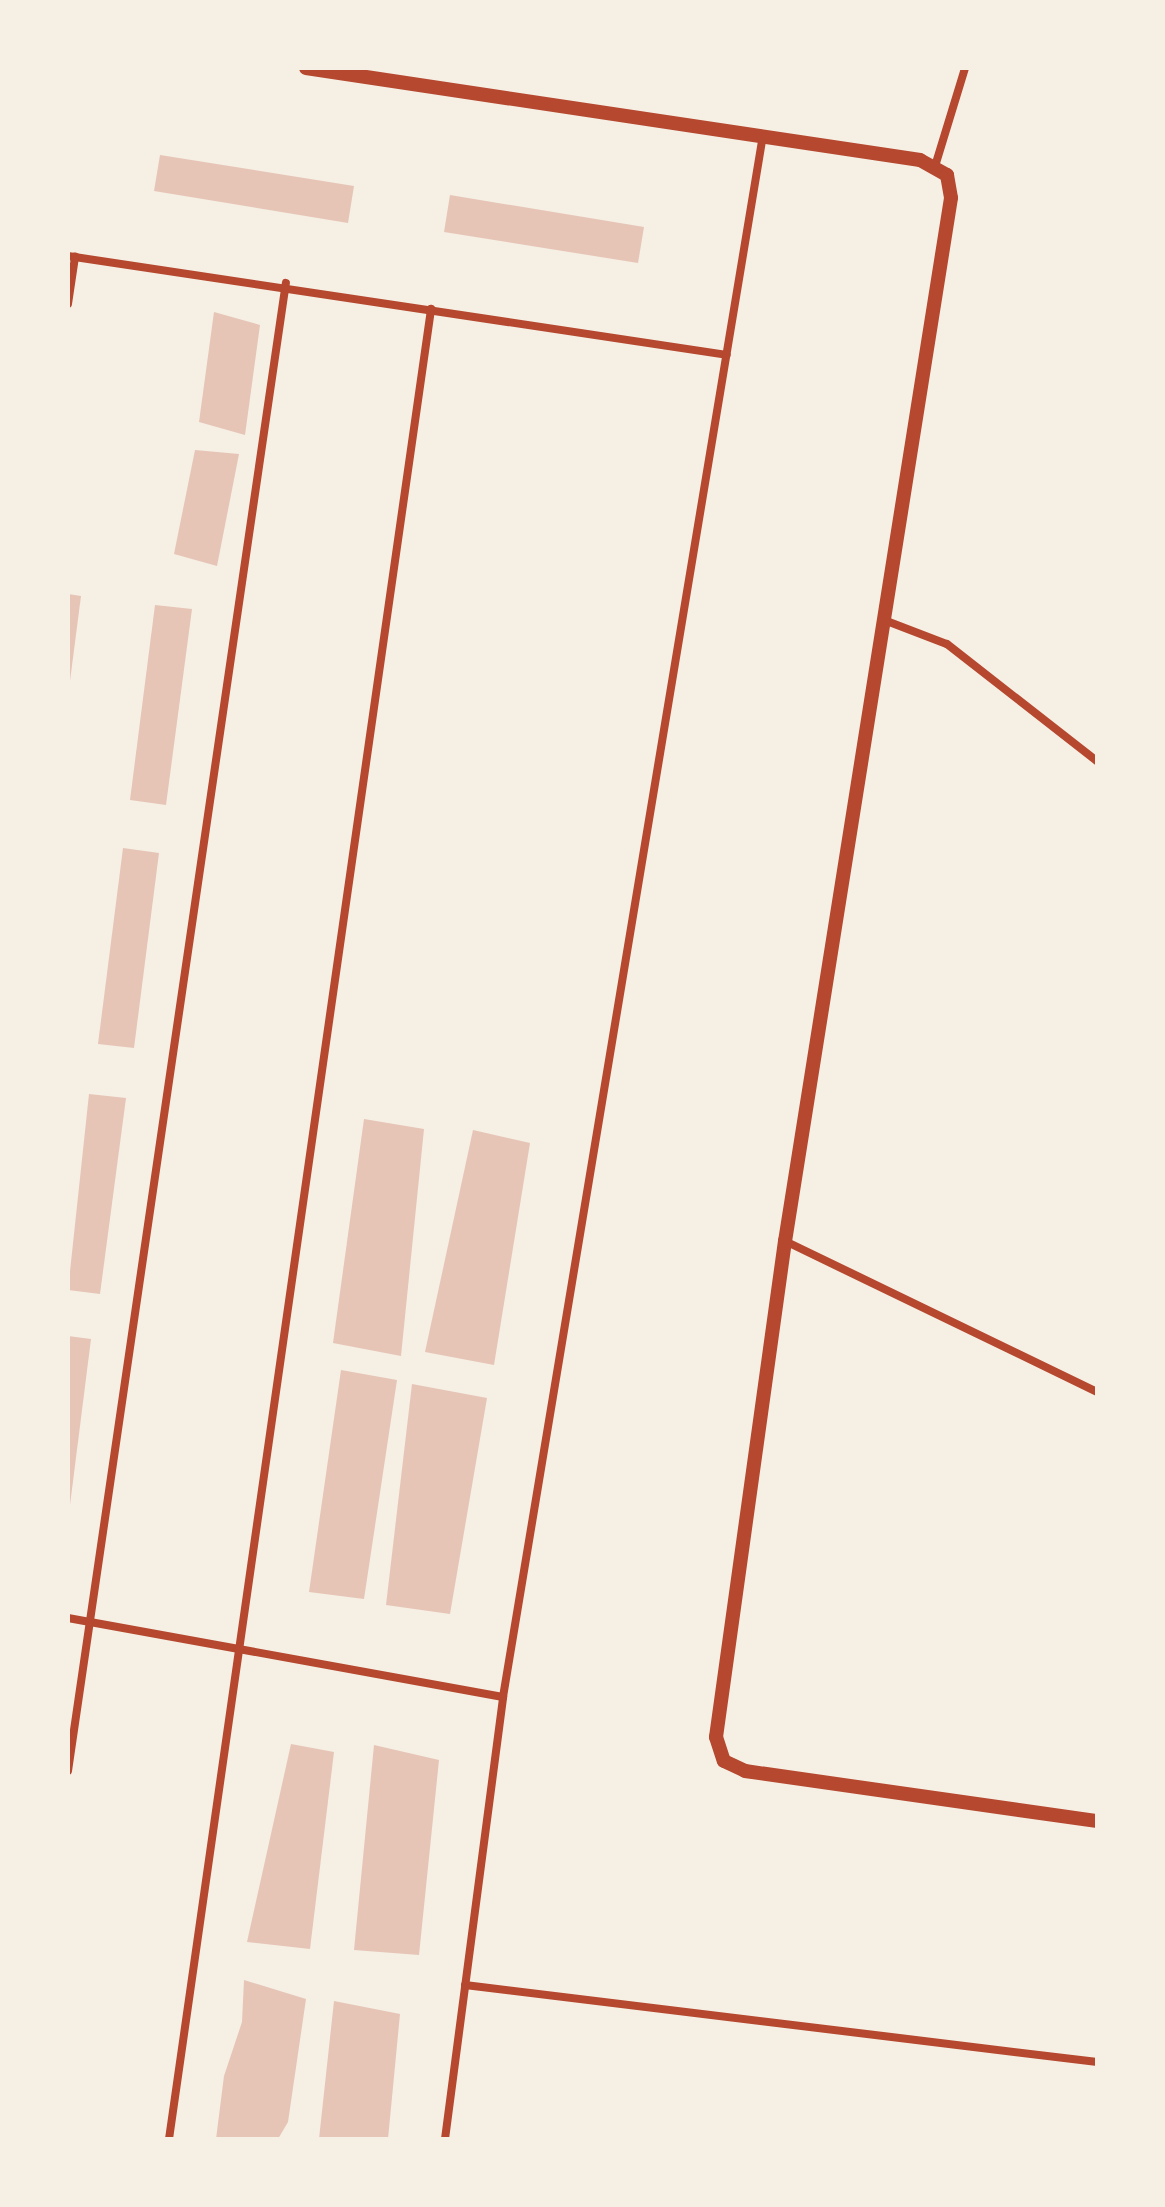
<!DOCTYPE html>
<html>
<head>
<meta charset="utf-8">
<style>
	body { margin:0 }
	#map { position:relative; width:1165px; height:2207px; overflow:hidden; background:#f6efe4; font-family:Barlow,sans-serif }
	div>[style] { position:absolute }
	.building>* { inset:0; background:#e6c5b7 }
	.minor>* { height:8px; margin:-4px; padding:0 4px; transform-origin:4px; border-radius:4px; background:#b5482f }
	.tertiary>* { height:14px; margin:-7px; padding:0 7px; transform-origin:7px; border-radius:7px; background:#b5482f }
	span { translate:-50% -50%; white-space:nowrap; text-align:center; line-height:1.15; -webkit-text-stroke:7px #f6efe4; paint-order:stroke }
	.frame { position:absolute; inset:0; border:70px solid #f6efe4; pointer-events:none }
</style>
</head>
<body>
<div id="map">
	<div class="building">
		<div style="clip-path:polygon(160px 155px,354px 186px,348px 223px,154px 191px)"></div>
		<div style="clip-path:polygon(450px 195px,644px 227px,638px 263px,444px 232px)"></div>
		<div style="clip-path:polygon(214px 312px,260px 325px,245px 435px,199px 422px)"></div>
		<div style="clip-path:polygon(195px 450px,239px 454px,217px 566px,174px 554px)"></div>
		<div style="clip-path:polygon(68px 594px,81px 596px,70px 681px,68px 681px)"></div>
		<div style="clip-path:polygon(155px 605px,192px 609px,166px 805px,130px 800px)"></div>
		<div style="clip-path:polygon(123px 848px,159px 853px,134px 1048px,98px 1044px)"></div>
		<div style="clip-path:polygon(89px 1094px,126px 1098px,100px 1294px,68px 1290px)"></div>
		<div style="clip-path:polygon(364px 1119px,424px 1129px,401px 1356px,333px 1343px)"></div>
		<div style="clip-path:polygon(473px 1130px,530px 1143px,494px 1365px,425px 1352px)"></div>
		<div style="clip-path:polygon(68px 1336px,91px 1339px,70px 1505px,68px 1505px)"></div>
		<div style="clip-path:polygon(341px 1370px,397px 1380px,364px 1599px,309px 1592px)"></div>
		<div style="clip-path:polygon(412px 1384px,487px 1398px,450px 1614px,386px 1605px)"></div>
		<div style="clip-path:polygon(291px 1744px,334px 1752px,310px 1949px,247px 1942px)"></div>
		<div style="clip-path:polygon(374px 1745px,439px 1760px,419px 1955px,354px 1950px)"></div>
		<div style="clip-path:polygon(244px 1980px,306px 1999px,288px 2122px,278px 2139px,216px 2139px,224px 2076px,242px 2022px)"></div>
		<div style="clip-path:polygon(334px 2001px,400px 2014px,388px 2139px,319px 2139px)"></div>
	</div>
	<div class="minor">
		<div style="left:936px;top:163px;width:99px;rotate:-73deg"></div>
		<div style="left:68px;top:256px;width:666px;rotate:8.54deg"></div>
		<div style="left:68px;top:304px;width:48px;rotate:-81.5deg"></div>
		<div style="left:884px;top:620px;width:67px;rotate:20.9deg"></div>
		<div style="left:947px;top:644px;width:190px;rotate:38deg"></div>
		<div style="left:785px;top:1241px;width:347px;rotate:25.8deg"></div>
		<div style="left:68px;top:1618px;width:442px;rotate:10.3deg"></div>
		<div style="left:68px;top:1771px;width:1504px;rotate:-81.67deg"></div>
		<div style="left:465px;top:1985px;width:637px;rotate:6.95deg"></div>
		<div style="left:169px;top:2139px;width:1849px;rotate:-81.85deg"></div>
		<div style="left:445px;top:2139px;width:446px;rotate:-82.5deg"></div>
		<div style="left:503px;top:1697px;width:1577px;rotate:-80.55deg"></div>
	</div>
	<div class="tertiary">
		<div style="left:306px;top:68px;width:621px;rotate:8.52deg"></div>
		<div style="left:920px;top:160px;width:31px;rotate:29deg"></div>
		<div style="left:947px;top:175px;width:23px;rotate:80deg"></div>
		<div style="left:951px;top:198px;width:1056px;rotate:99.04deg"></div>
		<div style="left:785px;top:1241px;width:501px;rotate:97.92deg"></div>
		<div style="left:716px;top:1737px;width:25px;rotate:72deg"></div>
		<div style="left:724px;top:1761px;width:23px;rotate:25deg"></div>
		<div style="left:745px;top:1771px;width:356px;rotate:8.1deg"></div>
	</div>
	<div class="frame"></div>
</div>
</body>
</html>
